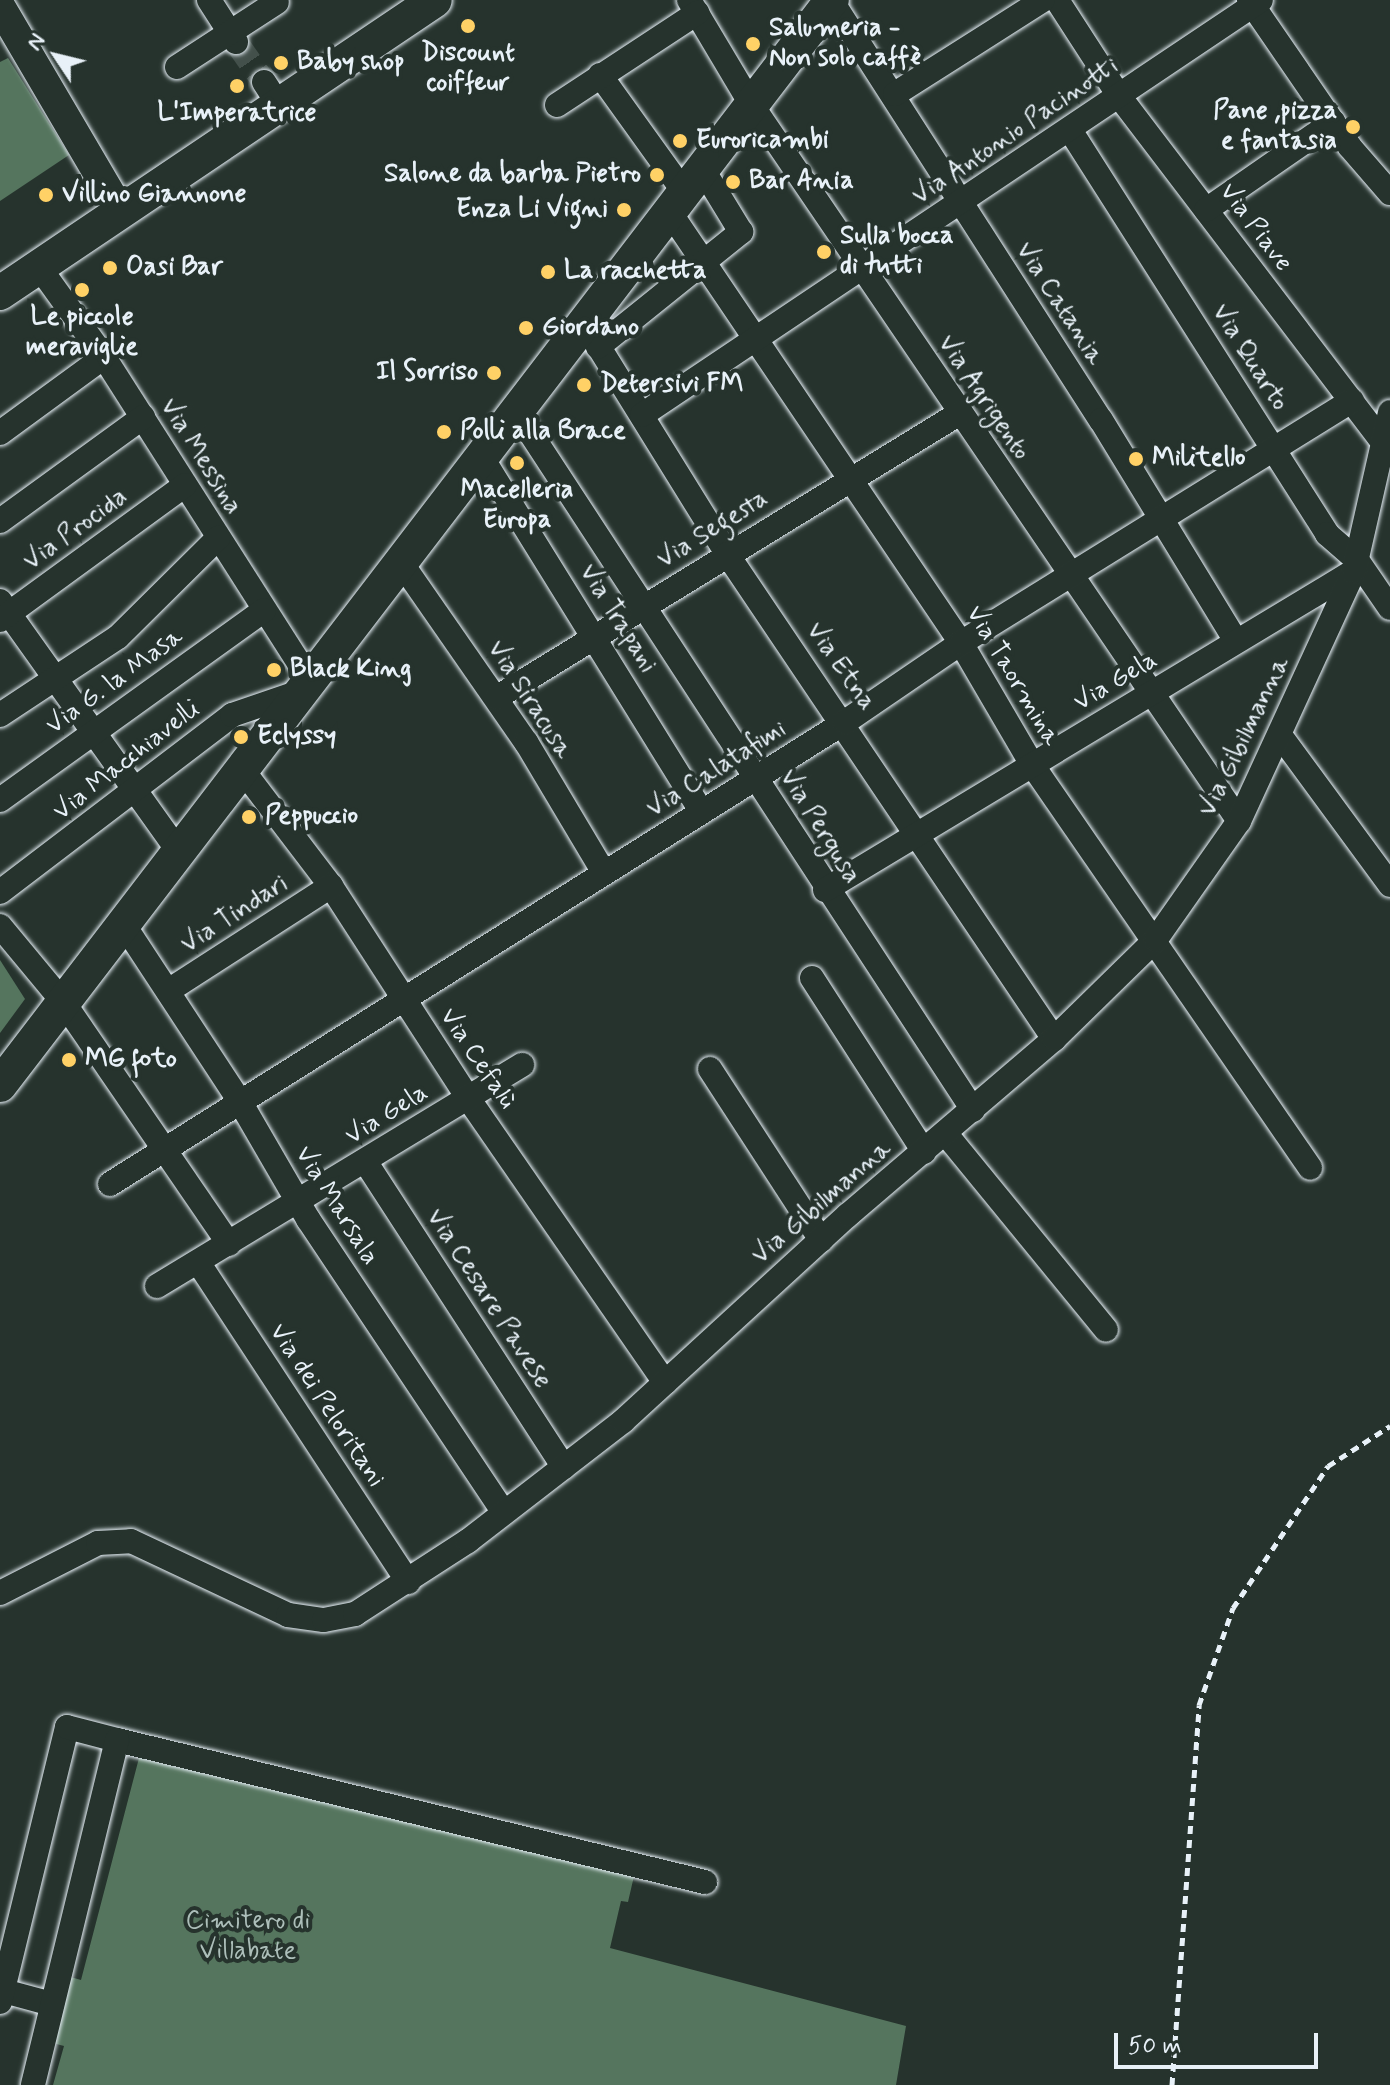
<!DOCTYPE html>
<html>
<head>
<meta charset="utf-8">
<style>
	body { margin:0 }
	#map { position:relative; width:1390px; height:2085px; overflow:hidden; background:#26332d; font-family:Mynerve,sans-serif }
	div>[style] { position:absolute }
	.green>* { inset:0; background:#55755e }
	.minor-tunnel>* { height:24px; margin-top:-12px; transform-origin:0; background:repeating-linear-gradient(90deg,#43504b 0 24px,transparent 0 36px) }
	.path>* { height:5px; margin-top:-2.5px; transform-origin:0; background:repeating-linear-gradient(90deg,#e8f1f8 0 8px,transparent 0 14px) }
	.roads { filter:drop-shadow(0 0 2px #e8f1f8) drop-shadow(0 0 2px #e8f1f8) }
	.minor>* { height:24px; margin:-12px; padding:0 12px; transform-origin:12px; border-radius:12px; background:#26332d }
	.tertiary>* { height:30px; margin:-15px; padding:0 15px; transform-origin:15px; border-radius:15px; background:#26332d }
	.secondary>* { height:34px; margin:-17px; padding:0 17px; transform-origin:17px; border-radius:17px; background:#26332d }
	.dots>* { width:22px; height:22px; translate:-50% -50%; box-sizing:border-box; border:4px solid #26332d; border-radius:50% }
	span { translate:-50% -50%; white-space:nowrap; text-align:center; line-height:1.15; -webkit-text-stroke:8px #26332d; paint-order:stroke }
	.poi-label { font-size:26px; color:#e8f1f8; font-weight:700 }
	.left { translate:0 -50%; text-align:left }
	.right { translate:-100% -50%; text-align:right }
	.street-label { font-size:26px; color:#e8f1f8 }
	.park-label { font-size:26px; color:#adbfba }
	.north { position:absolute; left:16px; top:16px; width:80px; height:80px; -webkit-text-stroke:6px #26332d; paint-order:stroke; rotate:305deg; font-size:22px; font-weight:700; line-height:32px; text-align:center; color:#e8f1f8 }
	.north::after { content:''; display:block; margin:auto; width:28px; height:36px; background:#e8f1f8; clip-path:polygon(50% 0,100% 100%,50% 72%,0 100%) }
	.scale { position:absolute; left:1114px; top:2033px; width:204px; height:36px; box-sizing:border-box; border:4px solid #e8f1f8; border-top:0; padding-left:10px; font-size:24px; line-height:28px; white-space:nowrap; color:#e8f1f8; -webkit-text-stroke:6px #26332d; paint-order:stroke }
</style>
</head>
<body>
<div id="map">
	<div class="green">
		<div style="clip-path:polygon(8px 58px,69px 155px,0 201px,0 62px)"></div>
		<div style="clip-path:polygon(0 960px,25px 999px,0 1033px)"></div>
		<div style="clip-path:polygon(139px 1758px,634px 1876px,628px 1902px,621px 1901px,610px 1948px,906px 2026px,896px 2085px,53px 2085px,64px 2046px,49px 2042px,67px 1976px,81px 1980px)"></div>
	</div>
	<div class="minor-tunnel">
		<div style="left:236px;top:42px;width:49px;rotate:55deg"></div>
	</div>
	<div class="path">
		<div style="left:1172px;top:2085px;width:381px;rotate:-85.9deg"></div>
		<div style="left:1199px;top:1705px;width:103px;rotate:-70.7deg"></div>
		<div style="left:1233px;top:1608px;width:171px;rotate:-56.2deg"></div>
		<div style="left:1328px;top:1466px;width:74px;rotate:-32.8deg"></div>
	</div>
	<div class="roads">
		<div class="minor">
			<div style="left:209px;top:0;width:50px;rotate:57.3deg"></div>
			<div style="left:689px;top:0;width:121px;rotate:59.2deg"></div>
			<div style="left:751px;top:104px;width:867px;rotate:55.76deg"></div>
			<div style="left:831px;top:0;width:499px;rotate:57.3deg"></div>
			<div style="left:1101px;top:420px;width:259px;rotate:58.6deg"></div>
			<div style="left:1057px;top:0;width:114px;rotate:57.1deg"></div>
			<div style="left:1119px;top:96px;width:440px;rotate:52.7deg"></div>
			<div style="left:1249px;top:0;width:178px;rotate:55.5deg"></div>
			<div style="left:1350px;top:147px;width:61px;rotate:49deg"></div>
			<div style="left:177px;top:67px;width:119px;rotate:-33deg"></div>
			<div style="left:600px;top:75px;width:144px;rotate:54.3deg"></div>
			<div style="left:264px;top:82px;width:27px;rotate:57deg"></div>
			<div style="left:895px;top:94px;width:175px;rotate:-32.4deg"></div>
			<div style="left:557px;top:105px;width:168px;rotate:-33.3deg"></div>
			<div style="left:1070px;top:130px;width:479px;rotate:57.5deg"></div>
			<div style="left:1327px;top:534px;width:40px;rotate:41deg"></div>
			<div style="left:1357px;top:560px;width:58px;rotate:55.5deg"></div>
			<div style="left:1206px;top:210px;width:155px;rotate:-34.7deg"></div>
			<div style="left:669px;top:211px;width:521px;rotate:55.94deg"></div>
			<div style="left:961px;top:643px;width:143px;rotate:59.7deg"></div>
			<div style="left:1033px;top:766px;width:488px;rotate:55.4deg"></div>
			<div style="left:39px;top:267px;width:111px;rotate:54.2deg"></div>
			<div style="left:104px;top:357px;width:382px;rotate:57.5deg"></div>
			<div style="left:584px;top:323px;width:272px;rotate:58.2deg"></div>
			<div style="left:727px;top:554px;width:585px;rotate:56.01deg"></div>
			<div style="left:598px;top:347px;width:184px;rotate:-38.8deg"></div>
			<div style="left:741px;top:232px;width:75px;rotate:-121.4deg"></div>
			<div style="left:516px;top:411px;width:835px;rotate:56.82deg"></div>
			<div style="left:642px;top:415px;width:745px;rotate:-33.84deg"></div>
			<div style="left:0;top:433px;width:129px;rotate:-36.2deg"></div>
			<div style="left:481px;top:456px;width:419px;rotate:58.2deg"></div>
			<div style="left:0;top:521px;width:177px;rotate:-36deg"></div>
			<div style="left:400px;top:561px;width:221px;rotate:55.2deg"></div>
			<div style="left:526px;top:742px;width:152px;rotate:59.2deg"></div>
			<div style="left:0;top:601px;width:308px;rotate:54.5deg"></div>
			<div style="left:0;top:620px;width:229px;rotate:-36.1deg"></div>
			<div style="left:496px;top:698px;width:545px;rotate:-31.56deg"></div>
			<div style="left:0;top:715px;width:141px;rotate:-33.5deg"></div>
			<div style="left:118px;top:637px;width:141px;rotate:-44.7deg"></div>
			<div style="left:1280px;top:735px;width:186px;rotate:53.7deg"></div>
			<div style="left:241px;top:768px;width:148px;rotate:52.7deg"></div>
			<div style="left:331px;top:886px;width:252px;rotate:57.1deg"></div>
			<div style="left:468px;top:1098px;width:346px;rotate:55.3deg"></div>
			<div style="left:0;top:800px;width:325px;rotate:-35.7deg"></div>
			<div style="left:825px;top:890px;width:618px;rotate:-31.09deg"></div>
			<div style="left:0;top:892px;width:292px;rotate:-37.3deg"></div>
			<div style="left:232px;top:715px;width:71px;rotate:-18.9deg"></div>
			<div style="left:124px;top:925px;width:209px;rotate:56.7deg"></div>
			<div style="left:239px;top:1100px;width:138px;rotate:59.9deg"></div>
			<div style="left:308px;top:1219px;width:353px;rotate:56.3deg"></div>
			<div style="left:0;top:926px;width:100px;rotate:50.3deg"></div>
			<div style="left:64px;top:1003px;width:292px;rotate:55.6deg"></div>
			<div style="left:812px;top:978px;width:207px;rotate:57.2deg"></div>
			<div style="left:168px;top:991px;width:194px;rotate:-32.8deg"></div>
			<div style="left:710px;top:1069px;width:204px;rotate:57deg"></div>
			<div style="left:945px;top:1133px;width:254px;rotate:50.7deg"></div>
			<div style="left:365px;top:1161px;width:365px;rotate:57deg"></div>
			<div style="left:110px;top:1184px;width:868px;rotate:-32.15deg"></div>
			<div style="left:845px;top:722px;width:140px;rotate:-34.3deg"></div>
			<div style="left:961px;top:643px;width:460px;rotate:-31.8deg"></div>
			<div style="left:198px;top:1262px;width:383px;rotate:56.7deg"></div>
			<div style="left:157px;top:1286px;width:427px;rotate:-31.2deg"></div>
			<div style="left:0;top:1593px;width:110px;rotate:-27deg"></div>
			<div style="left:98px;top:1543px;width:33px;rotate:-3deg"></div>
			<div style="left:131px;top:1541px;width:174px;rotate:25.2deg"></div>
			<div style="left:288px;top:1615px;width:36px;rotate:8deg"></div>
			<div style="left:324px;top:1620px;width:32px;rotate:-11deg"></div>
			<div style="left:355px;top:1614px;width:135px;rotate:-32.9deg"></div>
			<div style="left:468px;top:1541px;width:196px;rotate:-37.7deg"></div>
			<div style="left:623px;top:1421px;width:305px;rotate:-42.5deg"></div>
			<div style="left:848px;top:1215px;width:271px;rotate:-40.5deg"></div>
			<div style="left:1054px;top:1039px;width:143px;rotate:-44.4deg"></div>
			<div style="left:1156px;top:939px;width:144px;rotate:-54.9deg"></div>
			<div style="left:1239px;top:821px;width:275px;rotate:-65.3deg"></div>
			<div style="left:1354px;top:571px;width:163px;rotate:-77.2deg"></div>
			<div style="left:117px;top:1740px;width:605px;rotate:13.58deg"></div>
			<div style="left:0;top:1990px;width:54px;rotate:15.1deg"></div>
			<div style="left:0;top:2002px;width:283px;rotate:-76.3deg"></div>
			<div style="left:67px;top:1727px;width:52px;rotate:14.6deg"></div>
			<div style="left:117px;top:1740px;width:355px;rotate:103.7deg"></div>
		</div>
		<div class="tertiary">
			<div style="left:0;top:6px;width:239px;rotate:59.6deg"></div>
		</div>
		<div class="secondary">
			<div style="left:0;top:293px;width:524px;rotate:-33.96deg"></div>
			<div style="left:0;top:1085px;width:1367px;rotate:-52.52deg"></div>
		</div>
	</div>
	<div class="dots">
		<div style="left:468px;top:26px;background:#ffd166"></div>
		<div style="left:753px;top:44px;background:#ffd166"></div>
		<div style="left:281px;top:63px;background:#ffd166"></div>
		<div style="left:237px;top:86px;background:#ffd166"></div>
		<div style="left:1353px;top:127px;background:#ffd166"></div>
		<div style="left:680px;top:141px;background:#ffd166"></div>
		<div style="left:657px;top:175px;background:#ffd166"></div>
		<div style="left:733px;top:182px;background:#ffd166"></div>
		<div style="left:46px;top:195px;background:#ffd166"></div>
		<div style="left:624px;top:210px;background:#ffd166"></div>
		<div style="left:824px;top:252px;background:#ffd166"></div>
		<div style="left:110px;top:268px;background:#ffd166"></div>
		<div style="left:548px;top:272px;background:#ffd166"></div>
		<div style="left:82px;top:290px;background:#ffd166"></div>
		<div style="left:526px;top:328px;background:#ffd166"></div>
		<div style="left:494px;top:373px;background:#ffd166"></div>
		<div style="left:584px;top:385px;background:#ffd166"></div>
		<div style="left:444px;top:432px;background:#ffd166"></div>
		<div style="left:1136px;top:459px;background:#ffd166"></div>
		<div style="left:517px;top:463px;background:#ffd166"></div>
		<div style="left:274px;top:670px;background:#ffd166"></div>
		<div style="left:241px;top:737px;background:#ffd166"></div>
		<div style="left:249px;top:817px;background:#ffd166"></div>
		<div style="left:69px;top:1060px;background:#ffd166"></div>
	</div>
	<div class="poi-label">
		<span class="left" style="left:769px;top:44px">Salumeria -<br>Non solo caffè</span>
		<span style="left:468px;top:69px">Discount<br>coiffeur</span>
		<span class="left" style="left:297px;top:63px">Baby shop</span>
		<span class="right" style="left:1337px;top:127px">Pane ,pizza<br>e fantasia</span>
		<span style="left:237px;top:114px">L'Imperatrice</span>
		<span class="left" style="left:696px;top:141px">Euroricambi</span>
		<span class="right" style="left:641px;top:175px">Salone da barba Pietro</span>
		<span class="left" style="left:749px;top:182px">Bar Ania</span>
		<span class="left" style="left:62px;top:195px">Villino Giannone</span>
		<span class="right" style="left:608px;top:210px">Enza Li Vigni</span>
		<span class="left" style="left:840px;top:252px">Sulla bocca<br>di tutti</span>
		<span class="left" style="left:126px;top:268px">Oasi Bar</span>
		<span class="left" style="left:564px;top:272px">La racchetta</span>
		<span style="left:82px;top:333px">Le piccole<br>meraviglie</span>
		<span class="left" style="left:542px;top:328px">Giordano</span>
		<span class="right" style="left:478px;top:373px">Il Sorriso</span>
		<span class="left" style="left:600px;top:385px">Detersivi FM</span>
		<span class="left" style="left:460px;top:432px">Polli alla Brace</span>
		<span class="left" style="left:1152px;top:459px">Militello</span>
		<span style="left:517px;top:506px">Macelleria<br>Europa</span>
		<span class="left" style="left:290px;top:670px">Black King</span>
		<span class="left" style="left:257px;top:737px">Eclyssy</span>
		<span class="left" style="left:265px;top:817px">Peppuccio</span>
		<span class="left" style="left:85px;top:1060px">MG foto</span>
	</div>
	<div class="street-label">
		<span style="left:1016px;top:132px;rotate:-34deg">Via Antonio Pacinotti</span>
		<span style="left:1255px;top:228px;rotate:53deg">Via Piave</span>
		<span style="left:1059px;top:304px;rotate:57deg">Via Catania</span>
		<span style="left:1249px;top:358px;rotate:58deg">Via Quarto</span>
		<span style="left:983px;top:398px;rotate:56deg">Via Agrigento</span>
		<span style="left:200px;top:457px;rotate:58deg">Via Messina</span>
		<span style="left:76px;top:530px;rotate:-36deg">Via Procida</span>
		<span style="left:713px;top:530px;rotate:-32deg">Via Segesta</span>
		<span style="left:617px;top:619px;rotate:58deg">Via Trapani</span>
		<span style="left:840px;top:667px;rotate:55deg">Via Etna</span>
		<span style="left:1012px;top:676px;rotate:59deg">Via Taormina</span>
		<span style="left:115px;top:682px;rotate:-36deg">Via G. la Masa</span>
		<span style="left:1116px;top:682px;rotate:-31deg">Via Gela</span>
		<span style="left:529px;top:700px;rotate:57deg">Via Siracusa</span>
		<span style="left:1245px;top:737px;rotate:-64deg">Via Gibilmanna</span>
		<span style="left:127px;top:761px;rotate:-38deg">Via Macchiavelli</span>
		<span style="left:717px;top:770px;rotate:-32deg">Via Calatafimi</span>
		<span style="left:819px;top:827px;rotate:58deg">Via Pergusa</span>
		<span style="left:235px;top:915px;rotate:-33deg">Via Tindari</span>
		<span style="left:477px;top:1059px;rotate:56deg">Via Cefalù</span>
		<span style="left:387px;top:1115px;rotate:-32deg">Via Gela</span>
		<span style="left:822px;top:1203px;rotate:-41deg">Via Gibilmanna</span>
		<span style="left:336px;top:1206px;rotate:58deg">Via Marsala</span>
		<span style="left:488px;top:1299px;rotate:57deg">Via Cesare Pavese</span>
		<span style="left:326px;top:1406px;rotate:57deg">Via dei Peloritani</span>
	</div>
	<div class="park-label">
		<span style="left:248px;top:1937px">Cimitero di<br>Villabate</span>
	</div>
	<div class="north">N</div>
	<div class="scale">50 m</div>
</div>
</body>
</html>
